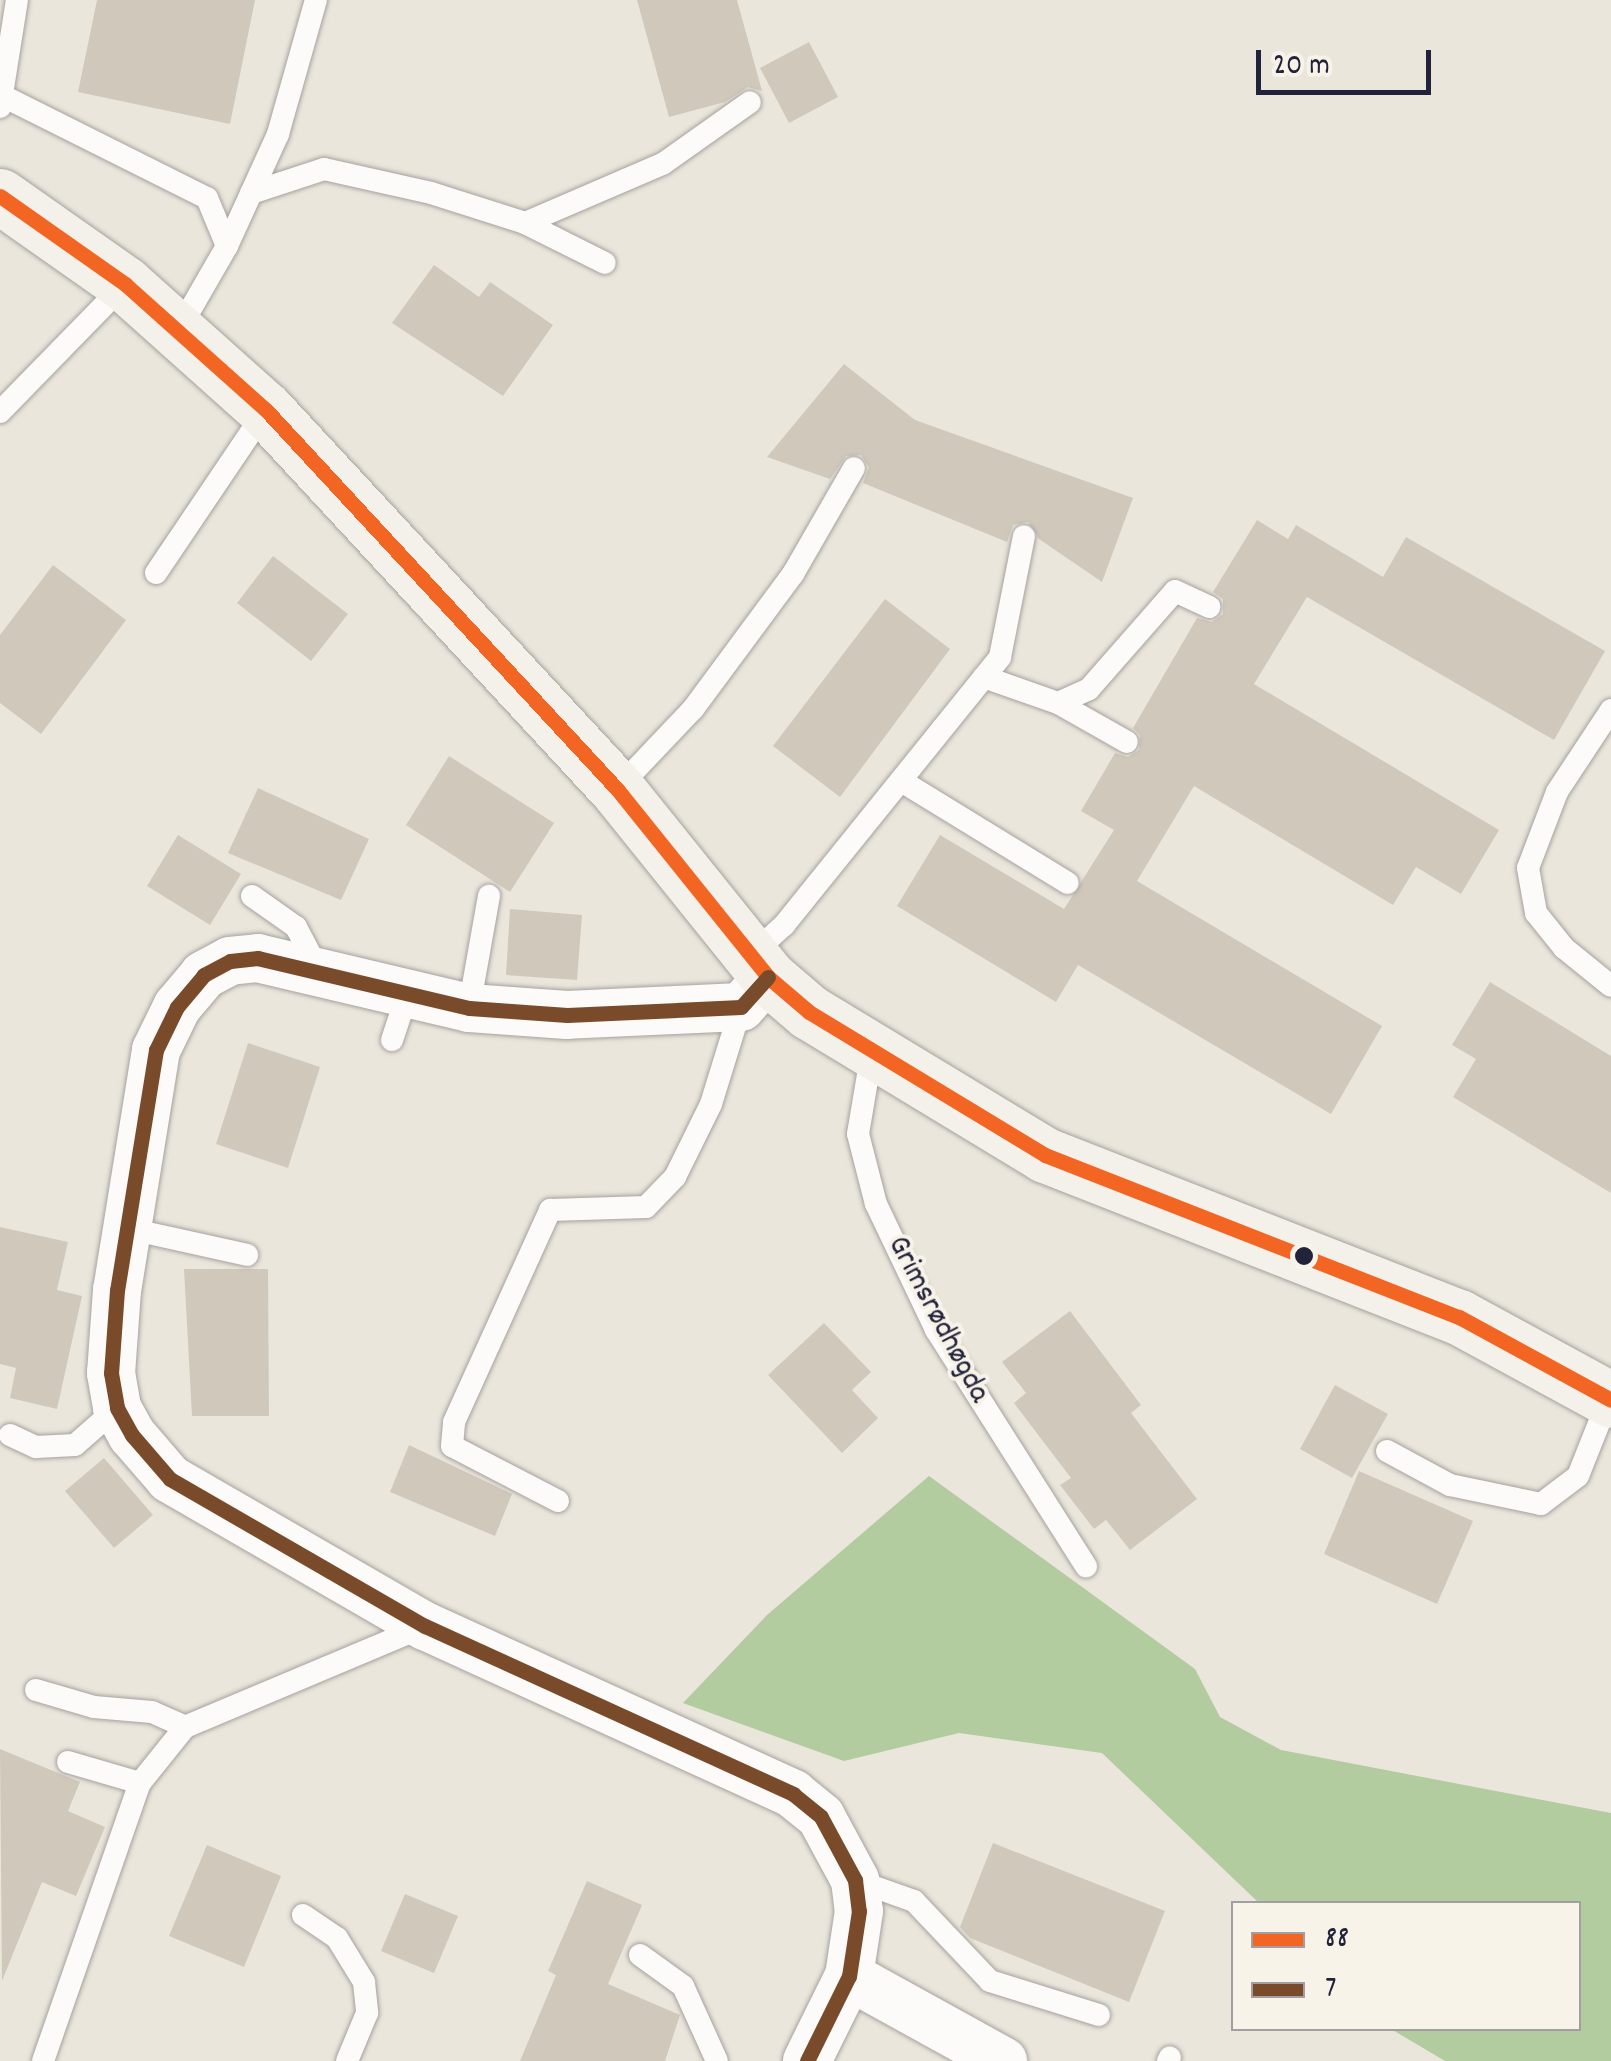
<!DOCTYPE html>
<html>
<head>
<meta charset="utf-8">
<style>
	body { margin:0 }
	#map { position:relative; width:1611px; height:2061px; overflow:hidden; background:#ebe6db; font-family:Dekko,sans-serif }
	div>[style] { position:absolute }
	.forest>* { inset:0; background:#b2cb9f }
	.building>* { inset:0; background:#d1c8bc }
	.roads { filter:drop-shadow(0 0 2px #a5a29f) drop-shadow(0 0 2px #a5a29f) }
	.service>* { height:22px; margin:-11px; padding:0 11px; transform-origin:11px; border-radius:11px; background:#fcfbfa }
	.minor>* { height:48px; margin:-24px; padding:0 24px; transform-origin:24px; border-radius:24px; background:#fcfbfa }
	.secondary>* { height:55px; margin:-27.5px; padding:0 27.5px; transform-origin:27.5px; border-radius:27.5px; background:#f4f1eb }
	.bus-1>* { height:15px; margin:-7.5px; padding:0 7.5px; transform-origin:7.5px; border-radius:7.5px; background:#f26522 }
	.bus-2>* { height:15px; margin:-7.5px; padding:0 7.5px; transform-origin:7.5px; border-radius:7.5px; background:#7a4b2a }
	.dots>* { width:28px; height:28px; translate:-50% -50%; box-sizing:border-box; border:5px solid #f7f3e8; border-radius:50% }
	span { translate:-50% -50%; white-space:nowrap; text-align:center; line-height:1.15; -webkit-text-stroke:8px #f7f3e8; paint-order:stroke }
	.street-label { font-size:32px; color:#22223b }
	.legend { position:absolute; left:1231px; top:1901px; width:350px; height:130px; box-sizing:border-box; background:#f7f3e8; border:2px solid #a29fa3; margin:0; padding:12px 18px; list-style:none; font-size:30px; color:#22223b }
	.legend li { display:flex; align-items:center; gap:20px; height:50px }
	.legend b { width:50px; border:2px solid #a29fa3 }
	.scale { position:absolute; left:1256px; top:50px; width:175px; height:45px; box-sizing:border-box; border:5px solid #22223b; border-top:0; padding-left:12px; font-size:30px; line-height:35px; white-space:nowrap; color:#22223b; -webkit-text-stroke:8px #f7f3e8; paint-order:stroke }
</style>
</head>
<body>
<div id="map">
	<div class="forest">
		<div style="clip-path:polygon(929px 1476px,1195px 1669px,1220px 1717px,1281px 1750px,1611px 1813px,1611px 2061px,1445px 2061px,1391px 2029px,1578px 2028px,1578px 1904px,1259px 1903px,1102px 1753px,959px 1733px,844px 1761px,683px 1703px,767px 1615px)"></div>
	</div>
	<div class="building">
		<div style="clip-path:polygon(97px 0,255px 0,230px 124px,78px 92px)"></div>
		<div style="clip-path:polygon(637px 0,737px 0,762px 91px,748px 87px,725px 102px,669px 117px)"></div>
		<div style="clip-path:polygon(809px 42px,838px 97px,789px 123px,760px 68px)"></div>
		<div style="clip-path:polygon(434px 265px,479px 297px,490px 282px,553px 325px,503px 396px,392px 323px)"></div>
		<div style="clip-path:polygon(844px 364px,915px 420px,1133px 498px,1102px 582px,1039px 539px,1028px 522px,1013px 525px,1007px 542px,863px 483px,869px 467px,861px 455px,846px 456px,830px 479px,767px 457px)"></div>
		<div style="clip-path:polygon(1257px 520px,1288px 539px,1296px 525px,1383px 577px,1406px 537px,1605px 651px,1554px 740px,1307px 597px,1254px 684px,1499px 830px,1461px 894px,1416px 867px,1393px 905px,1194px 786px,1137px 881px,1382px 1026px,1331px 1114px,1078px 965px,1056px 1002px,897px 906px,940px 835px,1064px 909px,1114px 830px,1081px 811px,1115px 753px,1128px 757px,1139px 750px,1140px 735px,1133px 728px,1197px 618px,1212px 622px,1223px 614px,1223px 599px,1213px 592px)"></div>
		<div style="clip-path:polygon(273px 556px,348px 614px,311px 661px,237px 603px)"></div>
		<div style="clip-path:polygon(53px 565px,126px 620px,41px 734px,0 703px,0 635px)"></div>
		<div style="clip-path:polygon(885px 599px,950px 649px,840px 797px,773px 746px)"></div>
		<div style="clip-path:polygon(449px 756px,554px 823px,510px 892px,406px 825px)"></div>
		<div style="clip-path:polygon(258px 788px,369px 839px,341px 900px,228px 853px)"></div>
		<div style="clip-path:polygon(178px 835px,241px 874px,210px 925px,147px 886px)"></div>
		<div style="clip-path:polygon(510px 909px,582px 915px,577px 980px,506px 975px)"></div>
		<div style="clip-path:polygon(1490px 982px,1611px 1056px,1611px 1193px,1453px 1097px,1476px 1059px,1452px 1045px)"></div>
		<div style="clip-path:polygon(248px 1043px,320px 1067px,288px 1168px,216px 1144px)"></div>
		<div style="clip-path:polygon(0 1227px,68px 1242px,57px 1290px,82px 1296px,57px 1409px,10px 1398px,16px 1368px,0 1364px)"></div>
		<div style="clip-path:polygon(184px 1269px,268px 1269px,269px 1416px,192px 1416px)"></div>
		<div style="clip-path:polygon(1070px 1311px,1141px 1405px,1131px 1413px,1197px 1499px,1130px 1550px,1106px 1520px,1094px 1529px,1060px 1485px,1071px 1478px,1014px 1403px,1026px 1393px,1002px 1362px)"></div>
		<div style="clip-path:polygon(824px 1323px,871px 1372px,852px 1390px,878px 1418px,842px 1453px,768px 1375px)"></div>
		<div style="clip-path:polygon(1335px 1385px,1388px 1414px,1352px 1478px,1300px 1449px)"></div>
		<div style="clip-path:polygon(409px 1445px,512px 1494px,495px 1536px,390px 1492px)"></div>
		<div style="clip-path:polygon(104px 1458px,153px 1515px,114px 1548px,65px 1491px)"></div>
		<div style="clip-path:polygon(1359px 1471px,1473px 1521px,1437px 1604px,1324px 1554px)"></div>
		<div style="clip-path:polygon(0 1749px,80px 1782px,68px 1811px,105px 1827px,76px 1896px,42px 1882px,2px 1981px)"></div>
		<div style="clip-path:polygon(993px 1843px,1165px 1911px,1129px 2002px,970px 1938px,960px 1927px)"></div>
		<div style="clip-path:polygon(207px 1845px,281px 1876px,244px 1967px,169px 1936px)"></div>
		<div style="clip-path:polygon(587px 1881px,642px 1905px,608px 1984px,680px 2015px,665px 2061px,520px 2061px,556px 1975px,548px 1971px)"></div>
		<div style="clip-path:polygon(405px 1894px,458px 1916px,434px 1973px,381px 1951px)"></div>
	</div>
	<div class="roads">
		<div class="service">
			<div style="left:3px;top:96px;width:228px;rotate:26.6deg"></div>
			<div style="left:207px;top:198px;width:52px;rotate:67.4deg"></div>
			<div style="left:227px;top:246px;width:96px;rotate:120deg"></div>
			<div style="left:0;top:107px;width:108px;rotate:-81deg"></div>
			<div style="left:251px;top:193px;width:77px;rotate:-18.2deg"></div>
			<div style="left:324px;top:169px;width:110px;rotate:12.6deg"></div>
			<div style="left:431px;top:193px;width:99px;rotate:17.7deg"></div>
			<div style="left:525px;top:223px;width:151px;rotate:-23.3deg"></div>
			<div style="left:664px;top:163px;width:105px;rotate:-35.3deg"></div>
			<div style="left:525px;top:223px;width:89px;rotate:26.6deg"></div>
			<div style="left:227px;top:246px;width:123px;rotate:-65.5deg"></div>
			<div style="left:278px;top:134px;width:139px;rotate:-74.2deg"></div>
			<div style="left:0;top:412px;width:179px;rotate:-45.7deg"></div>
			<div style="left:156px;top:573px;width:197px;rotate:-56deg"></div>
			<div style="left:984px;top:677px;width:78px;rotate:19.4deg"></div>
			<div style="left:1058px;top:703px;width:34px;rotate:-24deg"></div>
			<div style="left:1089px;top:689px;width:130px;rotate:-48.7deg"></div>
			<div style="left:1175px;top:591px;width:38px;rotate:25deg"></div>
			<div style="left:1058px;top:703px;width:79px;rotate:29.5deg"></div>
			<div style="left:1611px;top:710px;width:98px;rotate:123.4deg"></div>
			<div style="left:1557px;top:792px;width:81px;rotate:110.9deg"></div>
			<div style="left:1528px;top:868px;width:46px;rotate:79.9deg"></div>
			<div style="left:1536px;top:913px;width:45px;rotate:51.3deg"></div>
			<div style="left:1564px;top:948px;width:60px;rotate:39deg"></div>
			<div style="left:903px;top:782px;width:193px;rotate:31.5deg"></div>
			<div style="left:617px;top:789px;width:110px;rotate:-46.5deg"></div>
			<div style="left:693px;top:709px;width:168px;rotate:-53.5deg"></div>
			<div style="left:793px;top:574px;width:122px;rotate:-60.1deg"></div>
			<div style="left:252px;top:896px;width:54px;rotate:35.2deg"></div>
			<div style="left:296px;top:927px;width:47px;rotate:62.4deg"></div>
			<div style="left:751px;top:955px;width:45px;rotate:-42.3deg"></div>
			<div style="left:784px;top:925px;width:344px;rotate:-51.1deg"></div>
			<div style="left:1000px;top:657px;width:123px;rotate:-78.8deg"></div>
			<div style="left:469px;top:1008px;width:114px;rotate:-79.9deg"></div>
			<div style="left:392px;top:1040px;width:51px;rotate:-71.6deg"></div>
			<div style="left:872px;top:1051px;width:84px;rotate:99.6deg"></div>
			<div style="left:858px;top:1134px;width:72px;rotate:75.6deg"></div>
			<div style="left:876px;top:1204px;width:140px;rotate:64.5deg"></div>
			<div style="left:936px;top:1330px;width:280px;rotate:57.6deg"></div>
			<div style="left:130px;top:1229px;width:120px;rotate:12.5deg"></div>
			<div style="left:10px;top:1435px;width:29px;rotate:25deg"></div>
			<div style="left:36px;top:1447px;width:39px;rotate:-3deg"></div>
			<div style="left:75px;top:1445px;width:56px;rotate:-41.4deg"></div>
			<div style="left:1387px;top:1451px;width:72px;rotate:28.4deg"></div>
			<div style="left:1450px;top:1485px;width:93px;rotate:11.8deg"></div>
			<div style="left:1541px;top:1504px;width:46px;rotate:-37.1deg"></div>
			<div style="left:1578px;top:1476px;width:84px;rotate:-68.3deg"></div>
			<div style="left:558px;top:1501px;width:119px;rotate:-152.6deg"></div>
			<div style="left:452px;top:1446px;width:24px;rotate:-85deg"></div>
			<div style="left:454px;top:1422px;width:233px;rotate:-65.6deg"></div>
			<div style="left:550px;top:1210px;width:96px;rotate:-1.8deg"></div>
			<div style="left:646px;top:1207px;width:42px;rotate:-46deg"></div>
			<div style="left:675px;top:1177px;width:81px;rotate:-63.7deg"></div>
			<div style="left:711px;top:1104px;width:102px;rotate:-72.8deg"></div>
			<div style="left:36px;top:1690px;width:60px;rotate:16.3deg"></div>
			<div style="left:94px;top:1707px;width:58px;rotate:4.9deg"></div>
			<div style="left:152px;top:1712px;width:36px;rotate:24deg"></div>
			<div style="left:68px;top:1762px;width:75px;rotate:16.3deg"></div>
			<div style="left:855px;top:1880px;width:63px;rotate:19.6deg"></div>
			<div style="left:914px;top:1901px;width:110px;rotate:46.5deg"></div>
			<div style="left:990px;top:1981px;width:114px;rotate:17.3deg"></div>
			<div style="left:303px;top:1915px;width:41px;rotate:34.1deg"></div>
			<div style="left:337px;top:1938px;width:52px;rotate:58.5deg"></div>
			<div style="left:364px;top:1982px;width:31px;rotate:84deg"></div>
			<div style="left:367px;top:2013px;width:52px;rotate:112.6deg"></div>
			<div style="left:640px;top:1955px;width:53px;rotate:35.8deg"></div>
			<div style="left:683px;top:1986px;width:82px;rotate:65.6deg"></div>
			<div style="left:43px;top:2061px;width:294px;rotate:-70.8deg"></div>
			<div style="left:140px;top:1783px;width:72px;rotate:-51.2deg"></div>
			<div style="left:185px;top:1727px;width:260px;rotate:-22.8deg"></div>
			<div style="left:1168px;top:2061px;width:4px;rotate:-63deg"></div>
		</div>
		<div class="minor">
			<div style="left:768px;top:977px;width:40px;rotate:132deg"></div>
			<div style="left:741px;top:1007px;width:174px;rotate:177.4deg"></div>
			<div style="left:567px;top:1015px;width:98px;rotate:-175.9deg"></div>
			<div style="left:469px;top:1008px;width:217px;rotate:-166.7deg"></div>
			<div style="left:258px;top:958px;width:28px;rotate:174deg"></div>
			<div style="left:230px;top:961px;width:30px;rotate:152deg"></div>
			<div style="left:204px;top:975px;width:42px;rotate:130.2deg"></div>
			<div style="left:177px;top:1007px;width:48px;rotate:116deg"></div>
			<div style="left:156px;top:1050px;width:243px;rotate:99.2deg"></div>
			<div style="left:117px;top:1290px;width:83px;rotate:94.1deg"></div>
			<div style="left:111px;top:1373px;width:36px;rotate:80deg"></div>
			<div style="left:117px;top:1408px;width:31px;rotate:61deg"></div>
			<div style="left:132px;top:1435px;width:58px;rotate:49.2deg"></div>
			<div style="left:170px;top:1479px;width:294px;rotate:30deg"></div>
			<div style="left:425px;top:1626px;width:405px;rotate:24.5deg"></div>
			<div style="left:793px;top:1794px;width:36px;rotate:39deg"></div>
			<div style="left:821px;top:1817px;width:72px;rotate:61.6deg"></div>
			<div style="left:855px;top:1880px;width:31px;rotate:83deg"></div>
			<div style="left:859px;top:1911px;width:66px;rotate:98.7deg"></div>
			<div style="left:849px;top:1976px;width:95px;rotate:116.3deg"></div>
			<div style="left:849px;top:1976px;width:176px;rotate:28.9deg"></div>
		</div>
		<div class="secondary">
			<div style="left:0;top:196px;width:153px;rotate:35.1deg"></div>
			<div style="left:125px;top:284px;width:189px;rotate:41.8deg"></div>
			<div style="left:266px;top:410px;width:517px;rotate:47.2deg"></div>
			<div style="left:617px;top:789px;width:241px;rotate:51.2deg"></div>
			<div style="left:768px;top:977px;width:54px;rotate:40.5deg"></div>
			<div style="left:809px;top:1012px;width:276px;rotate:31.2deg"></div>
			<div style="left:1045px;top:1155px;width:445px;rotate:21.4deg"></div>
			<div style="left:1459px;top:1317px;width:173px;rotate:28.6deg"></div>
		</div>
	</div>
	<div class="bus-1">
		<div style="left:0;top:196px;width:153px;rotate:35.1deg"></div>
		<div style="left:125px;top:284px;width:189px;rotate:41.8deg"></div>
		<div style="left:266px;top:410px;width:517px;rotate:47.2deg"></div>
		<div style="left:617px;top:789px;width:241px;rotate:51.2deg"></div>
		<div style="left:768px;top:977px;width:54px;rotate:40.5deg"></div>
		<div style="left:809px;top:1012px;width:276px;rotate:31.2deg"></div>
		<div style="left:1045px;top:1155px;width:445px;rotate:21.4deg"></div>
		<div style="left:1459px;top:1317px;width:173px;rotate:28.6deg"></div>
	</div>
	<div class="bus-2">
		<div style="left:768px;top:977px;width:40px;rotate:132deg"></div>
		<div style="left:741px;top:1007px;width:174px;rotate:177.4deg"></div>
		<div style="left:567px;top:1015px;width:98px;rotate:-175.9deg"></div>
		<div style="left:469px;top:1008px;width:217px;rotate:-166.7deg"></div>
		<div style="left:258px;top:958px;width:28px;rotate:174deg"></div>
		<div style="left:230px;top:961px;width:30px;rotate:152deg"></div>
		<div style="left:204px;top:975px;width:42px;rotate:130.2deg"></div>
		<div style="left:177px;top:1007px;width:48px;rotate:116deg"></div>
		<div style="left:156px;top:1050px;width:243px;rotate:99.2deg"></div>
		<div style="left:117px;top:1290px;width:83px;rotate:94.1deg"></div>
		<div style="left:111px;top:1373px;width:36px;rotate:80deg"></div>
		<div style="left:117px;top:1408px;width:31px;rotate:61deg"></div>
		<div style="left:132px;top:1435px;width:58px;rotate:49.2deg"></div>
		<div style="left:170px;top:1479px;width:294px;rotate:30deg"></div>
		<div style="left:425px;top:1626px;width:405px;rotate:24.5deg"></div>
		<div style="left:793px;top:1794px;width:36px;rotate:39deg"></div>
		<div style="left:821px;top:1817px;width:72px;rotate:61.6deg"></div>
		<div style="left:855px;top:1880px;width:31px;rotate:83deg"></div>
		<div style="left:859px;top:1911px;width:66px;rotate:98.7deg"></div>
		<div style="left:849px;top:1976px;width:95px;rotate:116.3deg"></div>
	</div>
	<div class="dots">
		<div style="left:1304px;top:1256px;background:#22223b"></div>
	</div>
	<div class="street-label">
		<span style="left:937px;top:1320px;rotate:62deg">Grimsrødhøgda</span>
	</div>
	<ul class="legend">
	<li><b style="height:12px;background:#f26522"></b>88</li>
	<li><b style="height:12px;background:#7a4b2a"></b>7</li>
	</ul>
	<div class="scale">20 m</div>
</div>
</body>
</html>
